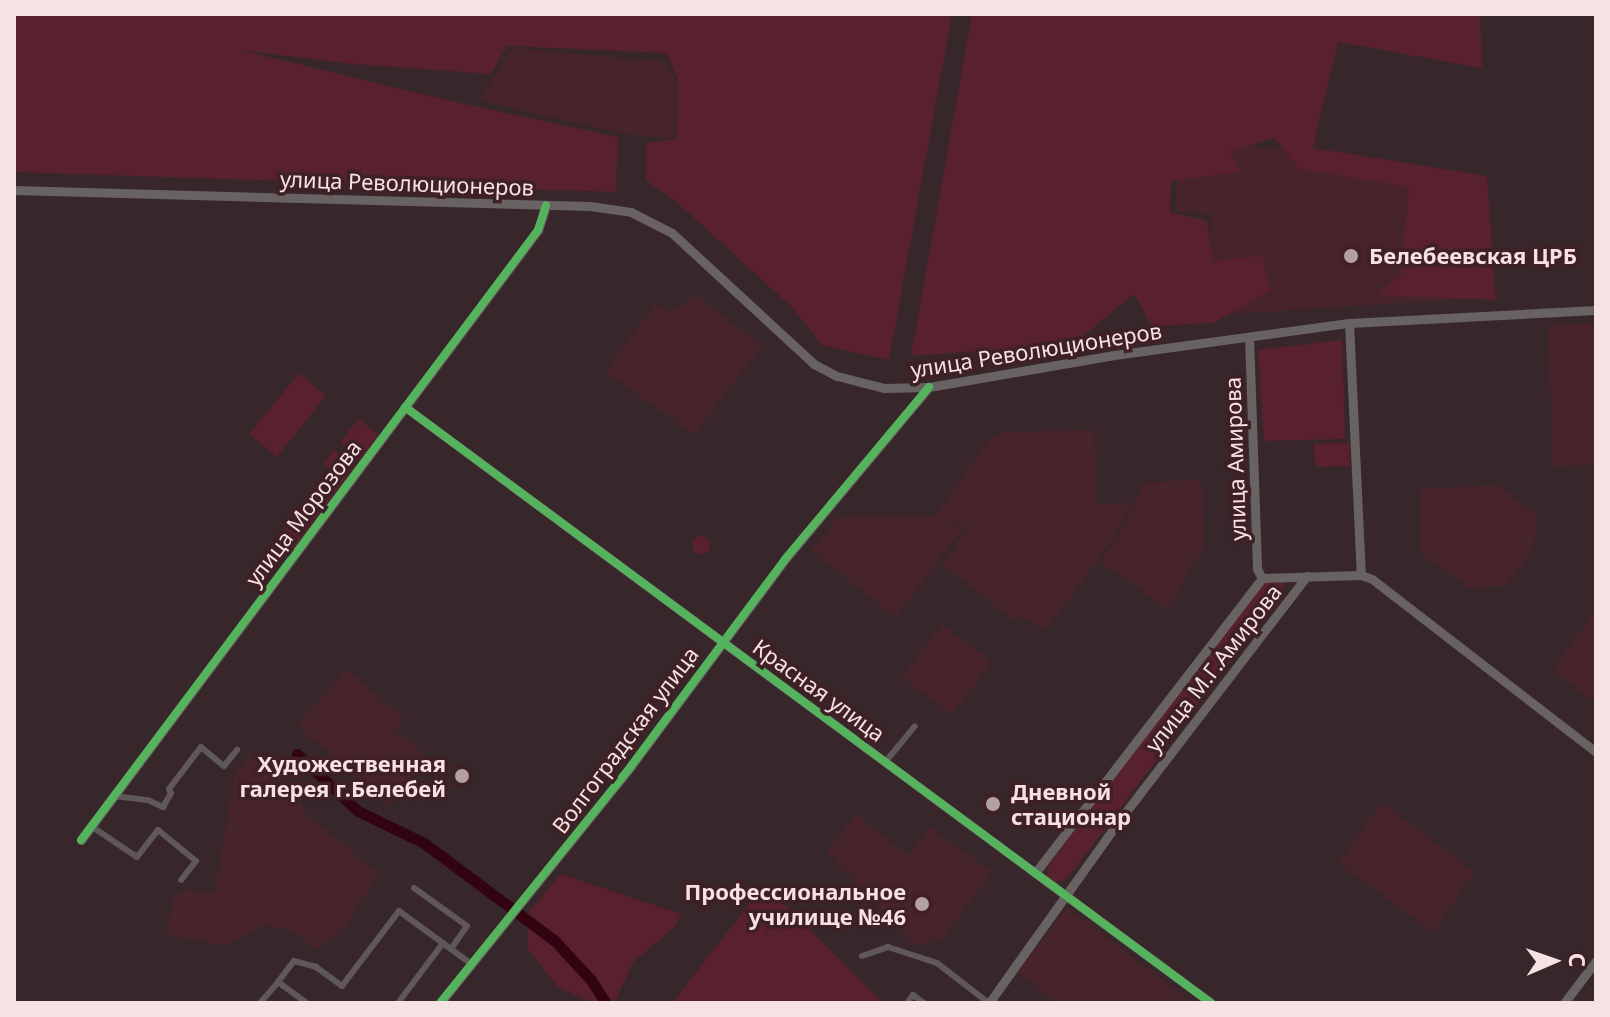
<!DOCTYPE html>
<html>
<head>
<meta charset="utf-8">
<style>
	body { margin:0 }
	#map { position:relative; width:1610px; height:1017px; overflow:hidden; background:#37272a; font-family:"Noto Sans",sans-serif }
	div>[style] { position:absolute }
	.built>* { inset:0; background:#47242b }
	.green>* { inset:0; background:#59212e }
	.round { border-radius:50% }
	.river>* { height:11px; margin:-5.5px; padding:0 5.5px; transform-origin:5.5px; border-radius:5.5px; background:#320411 }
	.street>* { height:6px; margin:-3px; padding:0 3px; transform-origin:3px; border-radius:3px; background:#5f5759 }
	.secondary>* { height:9px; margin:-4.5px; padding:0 4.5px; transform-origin:4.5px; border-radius:4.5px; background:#696263 }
	.cycleway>* { height:8px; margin:-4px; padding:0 4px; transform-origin:4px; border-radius:4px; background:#56b35d }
	.dots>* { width:22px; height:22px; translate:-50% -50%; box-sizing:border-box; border:4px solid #3e2025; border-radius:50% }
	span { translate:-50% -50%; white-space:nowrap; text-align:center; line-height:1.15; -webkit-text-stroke:7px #3e2025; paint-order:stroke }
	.street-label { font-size:22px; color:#f6e1e3 }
	.poi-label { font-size:22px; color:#f6e1e3; font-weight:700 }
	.left { translate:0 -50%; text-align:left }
	.right { translate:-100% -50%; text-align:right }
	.frame { position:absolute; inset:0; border:16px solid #f6e1e3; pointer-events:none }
	.north { position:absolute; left:1514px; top:921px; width:80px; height:80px; -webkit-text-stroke:6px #3e2025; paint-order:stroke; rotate:88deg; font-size:22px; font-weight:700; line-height:32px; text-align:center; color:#f6e1e3 }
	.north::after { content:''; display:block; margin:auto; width:28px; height:36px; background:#f6e1e3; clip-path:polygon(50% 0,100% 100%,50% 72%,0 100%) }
</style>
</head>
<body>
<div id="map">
	<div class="built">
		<div style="clip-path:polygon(512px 48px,666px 62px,675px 78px,675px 138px,623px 134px,480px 100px)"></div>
		<div style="clip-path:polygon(1177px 139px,1295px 151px,1486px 177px,1493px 297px,1214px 315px,1210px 215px,1177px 211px)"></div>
		<div style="clip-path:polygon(697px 295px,762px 346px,694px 435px,605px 371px,655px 304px,664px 311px,684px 306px,691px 296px)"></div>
		<div style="clip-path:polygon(1596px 323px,1596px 464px,1553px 467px,1548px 325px)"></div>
		<div style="clip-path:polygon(1094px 430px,1097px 505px,1132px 503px,1115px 537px,1045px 631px,1018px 615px,1013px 620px,942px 564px,969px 528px,944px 520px,962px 529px,896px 617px,811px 551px,838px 517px,935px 517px,991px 437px,1004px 432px)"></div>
		<div style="clip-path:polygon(1201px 479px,1205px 545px,1167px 609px,1101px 562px,1119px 535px,1144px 483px)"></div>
		<div style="clip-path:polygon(1499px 485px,1537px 517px,1533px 551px,1505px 586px,1469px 588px,1420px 553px,1419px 495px,1424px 489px)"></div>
		<div style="clip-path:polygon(1596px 611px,1596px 704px,1552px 670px)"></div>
		<div style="clip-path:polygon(942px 624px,992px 662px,952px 715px,902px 677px)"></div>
		<div style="clip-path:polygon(347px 669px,404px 719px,395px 729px,429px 759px,388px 805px,297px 725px)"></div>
		<div style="clip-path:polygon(250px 756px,301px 804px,302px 810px,379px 874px,346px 925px,317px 950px,290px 929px,263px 925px,228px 946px,165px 934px,174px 899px,180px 892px,189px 889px,214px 894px,235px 773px)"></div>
		<div style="clip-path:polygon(1382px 803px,1474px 872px,1433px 932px,1338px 863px)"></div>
		<div style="clip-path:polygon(856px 814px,908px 855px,930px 827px,992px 872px,941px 942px,933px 936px,925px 946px,918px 942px,914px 944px,827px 852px)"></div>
		<div style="clip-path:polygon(1067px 908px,1193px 1003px,1057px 1003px,1018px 972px)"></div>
	</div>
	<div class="green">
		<div style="clip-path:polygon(14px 14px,952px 14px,889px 360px,821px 345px,794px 309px,680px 205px,646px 180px,647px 143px,677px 139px,678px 80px,667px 53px,507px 46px,491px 74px,354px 64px,240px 50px,451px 101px,618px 137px,616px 192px,14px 172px)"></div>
		<div style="clip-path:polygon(972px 14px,1480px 14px,1482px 68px,1338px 42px,1313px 148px,1487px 176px,1496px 300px,1378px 295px,1401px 274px,1409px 187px,1300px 169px,1274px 138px,1230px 152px,1241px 172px,1171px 181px,1170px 212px,1207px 221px,1213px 262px,1262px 255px,1270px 291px,1213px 323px,1152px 326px,1134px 294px,1073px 344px,911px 356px)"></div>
		<div style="clip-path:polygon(1342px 340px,1345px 439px,1264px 441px,1258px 350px)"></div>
		<div style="clip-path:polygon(299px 373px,326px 396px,277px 457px,249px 434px)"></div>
		<div style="clip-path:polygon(358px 419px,379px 435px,359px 461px,341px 442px)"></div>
		<div style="clip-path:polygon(1349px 443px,1350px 466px,1315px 467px,1314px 444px)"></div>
		<div style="clip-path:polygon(334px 450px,355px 466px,291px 552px,285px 553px,278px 548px,278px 538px,291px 521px,295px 524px,304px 512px,310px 515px,339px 476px,324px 464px)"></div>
		<div class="round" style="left:692px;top:536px;width:18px;height:18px"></div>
		<div style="clip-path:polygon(1277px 577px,1284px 583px,1282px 593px,1066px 880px,1055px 882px,1047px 876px,1048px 866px,1265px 580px)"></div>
		<div style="clip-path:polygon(561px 874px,681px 914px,675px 927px,634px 961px,614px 1003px,592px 1003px,557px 986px,527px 948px,529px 912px)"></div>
		<div style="clip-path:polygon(764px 885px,884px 1003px,672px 1003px)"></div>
	</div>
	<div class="river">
		<div style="left:297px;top:754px;width:83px;rotate:43.1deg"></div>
		<div style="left:358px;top:811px;width:73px;rotate:25.9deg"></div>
		<div style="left:424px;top:843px;width:164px;rotate:36.8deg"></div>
		<div style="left:555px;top:941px;width:53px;rotate:47.3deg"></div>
		<div style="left:591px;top:980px;width:27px;rotate:57deg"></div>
	</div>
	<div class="street">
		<div style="left:886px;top:761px;width:45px;rotate:-50.4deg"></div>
		<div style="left:114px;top:796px;width:34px;rotate:7deg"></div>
		<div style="left:148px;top:800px;width:17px;rotate:25deg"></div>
		<div style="left:163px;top:807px;width:16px;rotate:-60deg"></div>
		<div style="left:171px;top:793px;width:4px;rotate:-117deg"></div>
		<div style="left:169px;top:789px;width:53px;rotate:-52.7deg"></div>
		<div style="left:201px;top:747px;width:30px;rotate:40deg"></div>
		<div style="left:224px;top:766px;width:21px;rotate:-51deg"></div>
		<div style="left:91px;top:826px;width:55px;rotate:34deg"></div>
		<div style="left:137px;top:857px;width:34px;rotate:-52deg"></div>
		<div style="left:158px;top:830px;width:49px;rotate:39.2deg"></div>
		<div style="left:196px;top:861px;width:24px;rotate:128deg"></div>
		<div style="left:414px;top:888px;width:65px;rotate:35.6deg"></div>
		<div style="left:467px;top:926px;width:28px;rotate:125deg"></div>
		<div style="left:862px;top:956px;width:28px;rotate:-19deg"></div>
		<div style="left:888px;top:947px;width:52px;rotate:18.1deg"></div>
		<div style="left:937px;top:963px;width:66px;rotate:37.6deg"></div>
		<div style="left:278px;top:982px;width:26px;rotate:-53deg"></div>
		<div style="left:294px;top:961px;width:23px;rotate:15deg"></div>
		<div style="left:316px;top:967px;width:32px;rotate:36deg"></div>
		<div style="left:342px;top:986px;width:94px;rotate:-52.8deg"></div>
		<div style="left:399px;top:911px;width:88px;rotate:36.2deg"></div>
		<div style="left:260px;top:1003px;width:28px;rotate:-49deg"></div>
		<div style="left:278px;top:982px;width:36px;rotate:36deg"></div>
		<div style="left:398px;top:1003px;width:75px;rotate:-53.1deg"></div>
		<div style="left:907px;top:1003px;width:10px;rotate:-53deg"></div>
		<div style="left:913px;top:995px;width:14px;rotate:36deg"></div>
	</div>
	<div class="secondary">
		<div style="left:14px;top:190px;width:576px;rotate:1.59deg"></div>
		<div style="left:590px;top:206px;width:41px;rotate:8.3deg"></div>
		<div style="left:631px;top:212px;width:46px;rotate:27.1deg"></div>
		<div style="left:672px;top:233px;width:193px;rotate:42.7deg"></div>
		<div style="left:814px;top:364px;width:26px;rotate:28deg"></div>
		<div style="left:837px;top:376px;width:49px;rotate:14.3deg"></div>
		<div style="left:884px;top:388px;width:45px;rotate:-1.3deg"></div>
		<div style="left:929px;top:387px;width:188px;rotate:-9.8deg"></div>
		<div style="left:1114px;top:355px;width:237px;rotate:-7.8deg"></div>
		<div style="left:1349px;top:323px;width:247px;rotate:-3deg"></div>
		<div style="left:1349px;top:323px;width:252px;rotate:87.3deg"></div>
		<div style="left:1249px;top:337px;width:232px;rotate:88deg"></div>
		<div style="left:1257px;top:569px;width:10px;rotate:61deg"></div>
		<div style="left:405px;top:407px;width:1002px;rotate:36.48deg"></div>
		<div style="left:1262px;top:578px;width:99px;rotate:-1.7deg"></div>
		<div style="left:1361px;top:575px;width:12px;rotate:20deg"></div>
		<div style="left:1372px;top:579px;width:283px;rotate:37.7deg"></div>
		<div style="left:81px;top:840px;width:762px;rotate:-53.16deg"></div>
		<div style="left:538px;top:230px;width:26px;rotate:-72deg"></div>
		<div style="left:1035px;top:873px;width:372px;rotate:-52.4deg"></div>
		<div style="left:440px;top:1003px;width:304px;rotate:-51.1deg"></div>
		<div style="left:631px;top:766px;width:259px;rotate:-53.3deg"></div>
		<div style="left:786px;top:558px;width:223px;rotate:-50.1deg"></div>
		<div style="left:989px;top:1003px;width:222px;rotate:-54.5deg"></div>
		<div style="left:1118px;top:822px;width:310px;rotate:-52.5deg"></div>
		<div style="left:1564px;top:1003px;width:53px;rotate:-52.7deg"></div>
	</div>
	<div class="cycleway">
		<div style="left:405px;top:407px;width:1002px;rotate:36.48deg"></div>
		<div style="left:81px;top:840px;width:762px;rotate:-53.16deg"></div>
		<div style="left:538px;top:230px;width:26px;rotate:-72deg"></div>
		<div style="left:440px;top:1003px;width:304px;rotate:-51.1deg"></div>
		<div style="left:631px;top:766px;width:259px;rotate:-53.3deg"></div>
		<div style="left:786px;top:558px;width:223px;rotate:-50.1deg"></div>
	</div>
	<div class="dots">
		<div style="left:1351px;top:256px;background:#b3a0a2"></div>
		<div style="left:462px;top:776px;background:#b3a0a2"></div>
		<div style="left:993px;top:804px;background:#b3a0a2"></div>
		<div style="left:922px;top:904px;background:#b3a0a2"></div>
	</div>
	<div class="street-label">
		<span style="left:407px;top:183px;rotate:2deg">улица Революционеров</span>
		<span style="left:1036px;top:350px;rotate:-9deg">улица Революционеров</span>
		<span style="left:1235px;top:459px;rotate:-92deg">улица Амирова</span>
		<span style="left:303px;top:513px;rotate:-53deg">улица Морозова</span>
		<span style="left:1213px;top:668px;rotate:-52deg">улица М.Г.Амирова</span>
		<span style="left:819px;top:690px;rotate:36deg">Красная улица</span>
		<span style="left:625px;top:740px;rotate:-53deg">Волгоградская улица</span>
	</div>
	<div class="poi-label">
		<span class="left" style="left:1369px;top:256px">Белебеевская ЦРБ</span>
		<span class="right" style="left:446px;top:776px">Художественная<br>галерея г.Белебей</span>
		<span class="left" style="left:1011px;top:804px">Дневной<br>стационар</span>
		<span class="right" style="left:906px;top:904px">Профессиональное<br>училище №46</span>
	</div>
	<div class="frame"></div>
	<div class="north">С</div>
</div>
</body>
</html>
